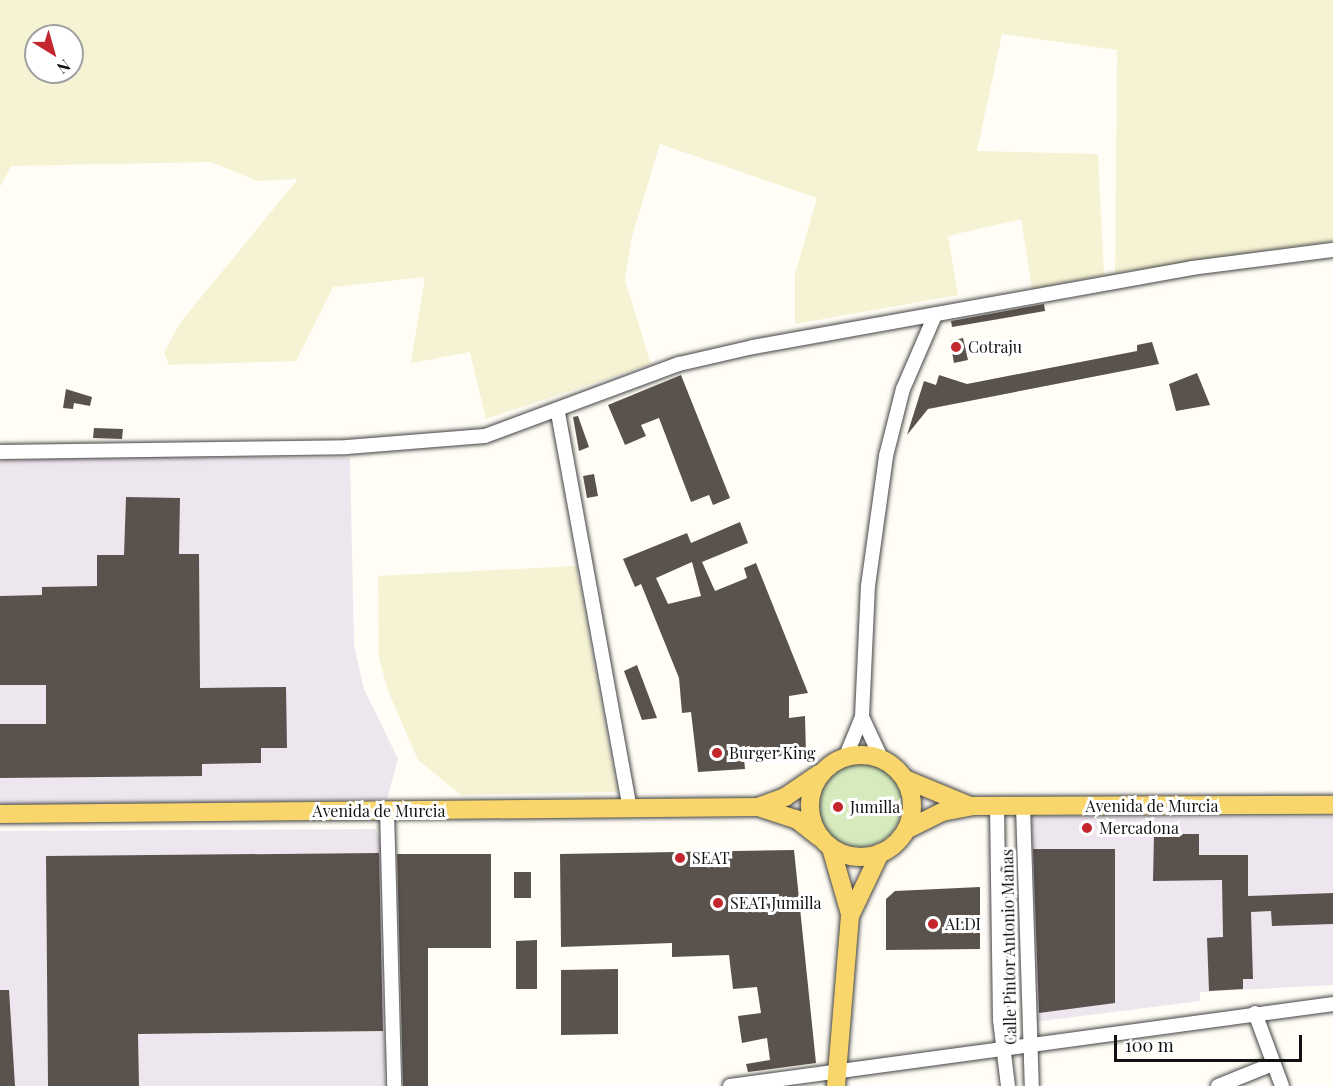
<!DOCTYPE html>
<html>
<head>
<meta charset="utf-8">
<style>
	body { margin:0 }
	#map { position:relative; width:1333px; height:1086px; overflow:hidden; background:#fffdf5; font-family:"Playfair Display",serif }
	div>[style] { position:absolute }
	.industrial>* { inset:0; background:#eee6ef }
	.farmland>* { inset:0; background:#f6f3d4 }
	.green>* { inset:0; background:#d5ebbd }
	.round { border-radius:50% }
	.building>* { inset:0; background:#5a524d }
	.roads { filter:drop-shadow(0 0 2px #444) drop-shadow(0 0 2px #444) }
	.minor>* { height:14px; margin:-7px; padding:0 7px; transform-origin:7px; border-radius:7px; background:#fff }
	.major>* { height:18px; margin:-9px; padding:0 9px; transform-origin:9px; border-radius:9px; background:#f9d66b }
	.major>.ring { margin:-9px; padding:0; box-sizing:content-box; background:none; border:18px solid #f9d66b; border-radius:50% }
	.dots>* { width:16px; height:16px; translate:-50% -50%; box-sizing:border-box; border:3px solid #fff; border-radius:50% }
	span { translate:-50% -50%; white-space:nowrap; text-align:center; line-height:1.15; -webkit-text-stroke:6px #fff; paint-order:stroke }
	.poi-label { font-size:16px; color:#111 }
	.left { translate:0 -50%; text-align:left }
	.street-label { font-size:16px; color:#111 }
	.north { position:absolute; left:24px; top:24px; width:60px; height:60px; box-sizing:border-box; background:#fff; border:2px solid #a0a0a0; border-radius:50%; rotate:143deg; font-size:16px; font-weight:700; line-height:24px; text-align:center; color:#111 }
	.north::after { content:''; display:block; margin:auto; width:21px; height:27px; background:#c4262e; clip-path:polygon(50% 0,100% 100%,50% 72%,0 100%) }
	.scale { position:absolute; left:1114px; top:1035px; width:188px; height:27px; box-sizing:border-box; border:3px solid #111; border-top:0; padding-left:8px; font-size:18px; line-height:21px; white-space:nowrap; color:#111; -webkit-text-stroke:4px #fff; paint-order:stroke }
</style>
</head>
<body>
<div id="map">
	<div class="industrial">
		<div style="clip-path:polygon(115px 456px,350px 458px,354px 646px,364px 689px,398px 759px,387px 799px,0 807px,0 461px)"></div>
		<div style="clip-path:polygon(1032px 816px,1333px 817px,1333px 985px,1200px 992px,1200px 1001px,1034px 1022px)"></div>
		<div style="clip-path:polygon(375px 829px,381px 839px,385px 1086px,0 1086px,0 831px)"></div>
	</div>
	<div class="farmland">
		<div style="clip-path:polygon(evenodd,0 0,1333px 0,1333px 241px,1115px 273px,1117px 50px,1002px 34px,977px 151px,1098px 154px,1104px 275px,1032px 289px,1021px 219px,948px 236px,958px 295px,795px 324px,795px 274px,817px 198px,660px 144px,631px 240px,625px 280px,651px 364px,486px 419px,470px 352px,411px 363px,425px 277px,333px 287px,296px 361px,169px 365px,164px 353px,180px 323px,298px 179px,257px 181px,211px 162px,11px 166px,0 187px,0 0,36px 36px,72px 36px,72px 72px,36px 72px,36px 36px)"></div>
		<div style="clip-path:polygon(576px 566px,617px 792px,461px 795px,418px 760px,388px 691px,379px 659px,378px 576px)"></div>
	</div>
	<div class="green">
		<div class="round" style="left:818px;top:763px;width:84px;height:84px"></div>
	</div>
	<div class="building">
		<div style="clip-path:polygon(1044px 304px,1045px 311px,952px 327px,951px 321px)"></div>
		<div style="clip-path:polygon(963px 338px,968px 360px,954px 363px,950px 341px)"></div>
		<div style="clip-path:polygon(1152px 342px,1159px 364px,928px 409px,907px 435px,924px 381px,936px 385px,939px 375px,967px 384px,1137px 351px,1137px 345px)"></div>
		<div style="clip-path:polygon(1197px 373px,1210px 405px,1176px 411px,1169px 384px)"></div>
		<div style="clip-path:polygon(681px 375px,730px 498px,713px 505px,709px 495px,691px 502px,659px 418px,641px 425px,646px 436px,625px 445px,608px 405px)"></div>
		<div style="clip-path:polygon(66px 389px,92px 397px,90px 406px,74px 403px,73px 409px,63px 408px)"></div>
		<div style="clip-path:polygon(578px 416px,589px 447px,579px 451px,573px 417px)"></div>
		<div style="clip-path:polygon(94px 428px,123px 429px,122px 439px,93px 438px)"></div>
		<div style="clip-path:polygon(594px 474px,598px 496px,587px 498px,583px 476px)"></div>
		<div style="clip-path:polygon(126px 497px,180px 498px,179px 554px,199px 554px,200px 688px,286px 687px,287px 748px,261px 748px,261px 763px,202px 764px,202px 776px,0 778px,0 724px,46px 724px,46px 685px,0 685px,0 596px,42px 595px,42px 587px,97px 586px,97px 555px,124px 555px)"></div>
		<div style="clip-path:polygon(evenodd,740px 522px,748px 543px,702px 562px,715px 591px,747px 578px,744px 568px,756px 563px,808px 693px,789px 696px,789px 718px,805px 716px,806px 755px,744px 759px,745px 769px,698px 772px,691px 712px,682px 713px,679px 678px,641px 584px,635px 587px,623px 559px,687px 533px,691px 543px,740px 522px,692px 562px,701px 596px,668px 604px,656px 578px,692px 562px)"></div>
		<div style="clip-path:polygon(637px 665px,657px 718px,642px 720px,624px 671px)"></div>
		<div style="clip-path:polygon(1154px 834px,1199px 834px,1199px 855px,1248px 855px,1248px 896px,1333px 893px,1333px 924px,1272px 926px,1271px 911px,1251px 912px,1253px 979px,1243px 979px,1243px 989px,1209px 991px,1207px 938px,1223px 937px,1222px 880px,1153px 881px)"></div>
		<div style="clip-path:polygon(1033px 849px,1115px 849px,1115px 1003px,1039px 1013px)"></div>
		<div style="clip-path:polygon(794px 850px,816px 1063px,748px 1072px,746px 1064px,770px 1060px,767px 1038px,742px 1043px,738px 1016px,761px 1013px,757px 987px,733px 989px,729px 955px,672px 957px,672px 943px,561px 947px,560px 854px)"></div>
		<div style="clip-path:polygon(379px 853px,383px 1031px,138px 1034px,139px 1086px,48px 1086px,46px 856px)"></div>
		<div style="clip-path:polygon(397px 854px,491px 854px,491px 948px,428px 948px,428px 1086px,403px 1086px)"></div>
		<div style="clip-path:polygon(514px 872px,531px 872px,531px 898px,514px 898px)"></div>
		<div style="clip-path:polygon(980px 887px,980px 949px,886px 950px,886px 899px,895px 891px)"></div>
		<div style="clip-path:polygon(537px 940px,537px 989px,516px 989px,516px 941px)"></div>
		<div style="clip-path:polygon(618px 969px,618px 1034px,561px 1035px,561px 970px)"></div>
		<div style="clip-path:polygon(0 990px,9px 990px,15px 1086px,0 1086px)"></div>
	</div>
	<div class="roads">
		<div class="minor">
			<div style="left:558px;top:413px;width:402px;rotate:79.7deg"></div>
			<div style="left:0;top:452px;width:347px;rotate:-0.8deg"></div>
			<div style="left:347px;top:447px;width:138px;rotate:-4.6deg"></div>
			<div style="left:485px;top:436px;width:207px;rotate:-20.4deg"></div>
			<div style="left:679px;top:364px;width:76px;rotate:-12.9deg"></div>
			<div style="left:753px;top:347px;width:446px;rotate:-10.2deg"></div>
			<div style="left:1192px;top:268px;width:142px;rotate:-7.3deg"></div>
			<div style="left:862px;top:717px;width:45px;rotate:65.1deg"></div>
			<div style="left:846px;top:756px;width:42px;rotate:-67.7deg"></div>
			<div style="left:862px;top:717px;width:131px;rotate:-87.4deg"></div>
			<div style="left:868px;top:586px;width:131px;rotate:-82.1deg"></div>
			<div style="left:886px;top:456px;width:69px;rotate:-75.8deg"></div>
			<div style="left:903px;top:389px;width:81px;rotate:-66.6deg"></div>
			<div style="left:997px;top:806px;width:214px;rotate:89.2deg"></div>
			<div style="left:1000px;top:1020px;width:66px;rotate:83.1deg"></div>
			<div style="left:1023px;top:806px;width:280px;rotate:88.2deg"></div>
			<div style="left:387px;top:810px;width:276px;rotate:88.5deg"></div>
			<div style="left:1255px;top:1013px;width:78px;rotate:69.7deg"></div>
			<div style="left:730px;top:1086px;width:609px;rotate:-7.74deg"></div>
			<div style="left:1218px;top:1086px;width:59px;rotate:-21.8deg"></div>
		</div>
		<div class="major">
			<div class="ring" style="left:810px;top:755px;width:84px;height:84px"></div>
			<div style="left:905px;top:779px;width:70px;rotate:22.6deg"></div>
			<div style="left:758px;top:807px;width:29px;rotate:-20deg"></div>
			<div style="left:785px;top:797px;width:41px;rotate:-34.1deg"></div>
			<div style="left:0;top:814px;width:758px;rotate:-0.53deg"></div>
			<div style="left:758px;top:807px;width:40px;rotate:18deg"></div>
			<div style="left:796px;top:819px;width:29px;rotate:38deg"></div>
			<div style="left:906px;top:830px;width:40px;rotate:-26.6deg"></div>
			<div style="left:942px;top:812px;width:31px;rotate:-11deg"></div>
			<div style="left:972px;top:806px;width:361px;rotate:-0.2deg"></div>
			<div style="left:831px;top:848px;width:69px;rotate:73.9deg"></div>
			<div style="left:836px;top:1086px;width:171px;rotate:-85.3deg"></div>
			<div style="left:850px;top:916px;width:70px;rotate:-64.5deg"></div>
		</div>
	</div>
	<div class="dots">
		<div style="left:956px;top:347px;background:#c4262e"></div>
		<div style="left:717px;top:753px;background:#c4262e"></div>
		<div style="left:838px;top:807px;background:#c4262e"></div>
		<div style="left:1087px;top:828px;background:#c4262e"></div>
		<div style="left:680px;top:858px;background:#c4262e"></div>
		<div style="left:718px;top:903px;background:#c4262e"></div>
		<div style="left:933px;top:924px;background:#c4262e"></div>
	</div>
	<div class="poi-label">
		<span class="left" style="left:968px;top:347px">Cotraju</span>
		<span class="left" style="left:729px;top:753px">Burger King</span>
		<span class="left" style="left:850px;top:807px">Jumilla</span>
		<span class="left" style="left:1099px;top:828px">Mercadona</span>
		<span class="left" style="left:692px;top:858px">SEAT</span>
		<span class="left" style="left:730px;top:903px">SEAT Jumilla</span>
		<span class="left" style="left:945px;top:924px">ALDI</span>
	</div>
	<div class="street-label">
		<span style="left:1152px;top:806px">Avenida de Murcia</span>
		<span style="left:379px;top:811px">Avenida de Murcia</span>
		<span style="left:1009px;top:947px;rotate:-91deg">Calle Pintor Antonio Mañas</span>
	</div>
	<div class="north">N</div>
	<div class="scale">100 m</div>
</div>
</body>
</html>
